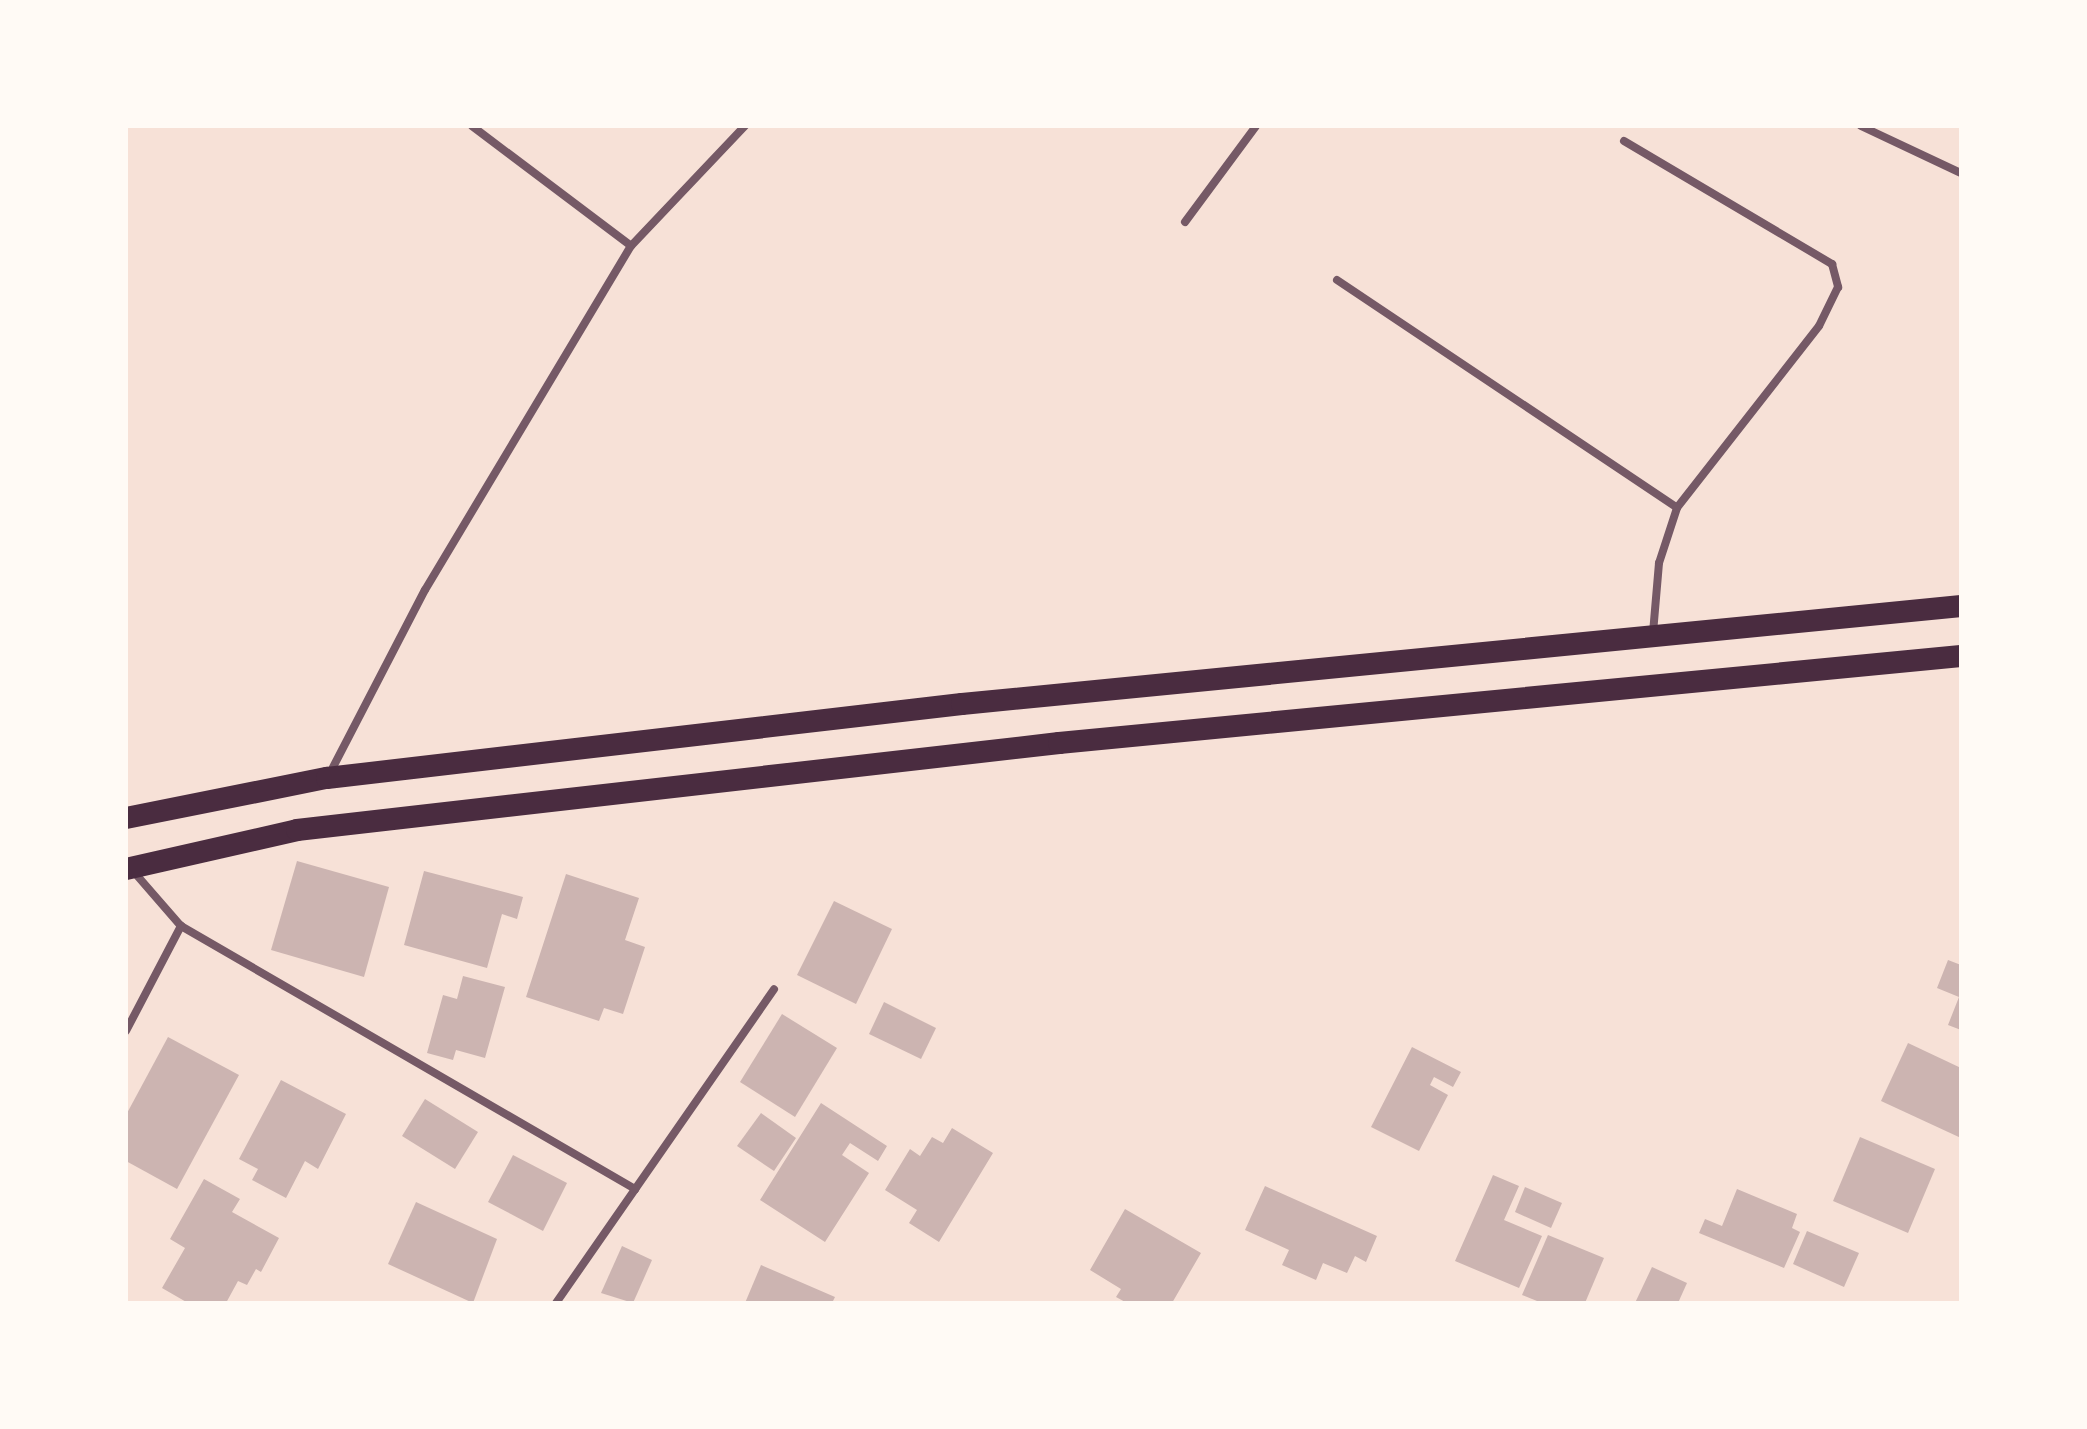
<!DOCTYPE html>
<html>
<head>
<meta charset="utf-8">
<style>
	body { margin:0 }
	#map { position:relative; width:2087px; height:1429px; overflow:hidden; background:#f7e1d7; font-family:Barlow,sans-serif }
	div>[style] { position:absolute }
	.building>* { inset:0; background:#ccb4b1 }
	.minor>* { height:8px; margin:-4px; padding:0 4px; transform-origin:4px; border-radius:4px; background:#755966 }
	.trunk>* { height:22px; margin:-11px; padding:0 11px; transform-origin:11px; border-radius:11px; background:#4a2c40 }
	span { translate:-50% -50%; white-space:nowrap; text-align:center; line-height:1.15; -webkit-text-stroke:8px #fffaf5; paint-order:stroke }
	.frame { position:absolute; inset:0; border:128px solid #fffaf5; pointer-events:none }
</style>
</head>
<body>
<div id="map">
	<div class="building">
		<div style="clip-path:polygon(297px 861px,389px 887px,364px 977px,271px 950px)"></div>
		<div style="clip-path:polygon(424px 871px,523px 897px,517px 919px,502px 914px,487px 968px,404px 945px)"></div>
		<div style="clip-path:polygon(566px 874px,639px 898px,625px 940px,645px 947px,623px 1014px,604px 1008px,599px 1021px,526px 997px)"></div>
		<div style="clip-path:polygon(834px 901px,892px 929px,856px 1004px,797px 975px)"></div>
		<div style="clip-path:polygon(1948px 960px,1961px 965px,1961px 1030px,1948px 1025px,1959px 997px,1937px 988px)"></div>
		<div style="clip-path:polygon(463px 976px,505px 987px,485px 1058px,456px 1050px,453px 1060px,427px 1053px,443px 995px,457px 999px)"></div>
		<div style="clip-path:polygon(884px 1002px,936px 1028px,921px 1059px,869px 1034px)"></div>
		<div style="clip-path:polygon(782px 1014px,837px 1048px,795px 1117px,740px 1082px)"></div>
		<div style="clip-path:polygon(168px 1037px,239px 1075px,177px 1189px,126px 1161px,126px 1115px)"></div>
		<div style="clip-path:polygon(1908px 1043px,1961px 1068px,1961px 1138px,1881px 1101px)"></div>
		<div style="clip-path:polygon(1412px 1047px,1461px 1072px,1453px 1087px,1434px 1077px,1430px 1085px,1448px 1095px,1419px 1151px,1371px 1127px)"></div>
		<div style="clip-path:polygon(281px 1080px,346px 1114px,318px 1169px,305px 1161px,286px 1198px,252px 1180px,258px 1169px,239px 1159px)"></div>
		<div style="clip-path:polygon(425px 1099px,478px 1132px,455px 1169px,402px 1136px)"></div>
		<div style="clip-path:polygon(821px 1103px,887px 1146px,878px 1161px,850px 1143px,842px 1155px,869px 1173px,825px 1242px,760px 1200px)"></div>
		<div style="clip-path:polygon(761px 1113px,796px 1138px,774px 1171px,737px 1146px)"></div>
		<div style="clip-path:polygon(952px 1128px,993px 1153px,939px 1242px,909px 1223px,917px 1210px,885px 1190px,910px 1149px,920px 1156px,932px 1137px,943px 1143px)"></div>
		<div style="clip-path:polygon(1860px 1137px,1935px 1169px,1908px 1233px,1833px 1201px)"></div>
		<div style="clip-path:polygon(513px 1155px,567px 1183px,543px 1231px,488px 1202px)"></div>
		<div style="clip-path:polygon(1493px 1175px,1519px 1186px,1504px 1220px,1542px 1236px,1519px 1288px,1455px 1261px)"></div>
		<div style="clip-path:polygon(204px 1179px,240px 1199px,232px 1212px,279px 1238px,261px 1272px,256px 1269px,247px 1285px,238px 1281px,226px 1303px,188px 1303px,162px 1288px,185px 1248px,170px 1239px)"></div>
		<div style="clip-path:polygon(1265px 1186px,1377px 1236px,1366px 1262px,1355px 1256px,1347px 1273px,1323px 1263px,1316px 1280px,1282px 1265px,1289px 1250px,1245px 1230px)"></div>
		<div style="clip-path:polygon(1525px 1187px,1562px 1203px,1551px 1228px,1515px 1212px)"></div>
		<div style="clip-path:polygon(1737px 1189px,1797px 1214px,1792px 1228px,1800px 1232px,1784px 1268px,1699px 1233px,1705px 1219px,1722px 1226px)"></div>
		<div style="clip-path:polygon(416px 1202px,497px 1239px,473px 1303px,388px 1264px)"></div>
		<div style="clip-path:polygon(1125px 1209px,1201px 1253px,1172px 1303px,1127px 1303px,1116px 1297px,1121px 1289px,1090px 1270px)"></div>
		<div style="clip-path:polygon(1807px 1231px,1859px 1253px,1844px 1287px,1793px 1264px)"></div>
		<div style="clip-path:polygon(1548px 1235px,1604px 1258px,1585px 1303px,1542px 1303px,1522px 1295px)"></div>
		<div style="clip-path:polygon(622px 1246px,652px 1260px,633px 1303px,601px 1293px)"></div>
		<div style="clip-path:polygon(761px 1265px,835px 1297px,832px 1303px,745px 1303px)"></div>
		<div style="clip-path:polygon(1652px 1267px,1687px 1283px,1678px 1303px,1635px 1303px)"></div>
	</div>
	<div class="minor">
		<div style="left:472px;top:126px;width:199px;rotate:37deg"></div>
		<div style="left:1861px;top:126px;width:110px;rotate:25.2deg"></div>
		<div style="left:1624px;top:141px;width:242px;rotate:30.6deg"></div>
		<div style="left:1832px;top:264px;width:24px;rotate:75deg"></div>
		<div style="left:1838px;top:287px;width:43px;rotate:116deg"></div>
		<div style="left:1819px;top:326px;width:231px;rotate:128deg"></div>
		<div style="left:1677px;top:508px;width:58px;rotate:108.1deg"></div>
		<div style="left:1659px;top:563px;width:70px;rotate:94.9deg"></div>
		<div style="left:1185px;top:222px;width:119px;rotate:-53.5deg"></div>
		<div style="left:1337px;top:280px;width:409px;rotate:33.8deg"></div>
		<div style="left:330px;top:773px;width:206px;rotate:-62.6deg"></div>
		<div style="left:425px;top:590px;width:401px;rotate:-59.1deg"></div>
		<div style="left:631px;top:246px;width:166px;rotate:-46.5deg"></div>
		<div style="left:134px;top:872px;width:72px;rotate:49deg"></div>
		<div style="left:181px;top:926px;width:525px;rotate:30.08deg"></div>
		<div style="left:126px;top:1031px;width:119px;rotate:-62.4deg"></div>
		<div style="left:556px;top:1303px;width:382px;rotate:-55.2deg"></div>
	</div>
	<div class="trunk">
		<div style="left:126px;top:818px;width:205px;rotate:-11.3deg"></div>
		<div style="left:327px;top:778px;width:639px;rotate:-6.65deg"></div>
		<div style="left:962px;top:704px;width:1004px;rotate:-5.6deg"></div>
		<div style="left:126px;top:869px;width:175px;rotate:-12.8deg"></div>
		<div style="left:297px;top:830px;width:767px;rotate:-6.51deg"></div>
		<div style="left:1059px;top:743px;width:906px;rotate:-5.51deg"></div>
	</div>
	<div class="frame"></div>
</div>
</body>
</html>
